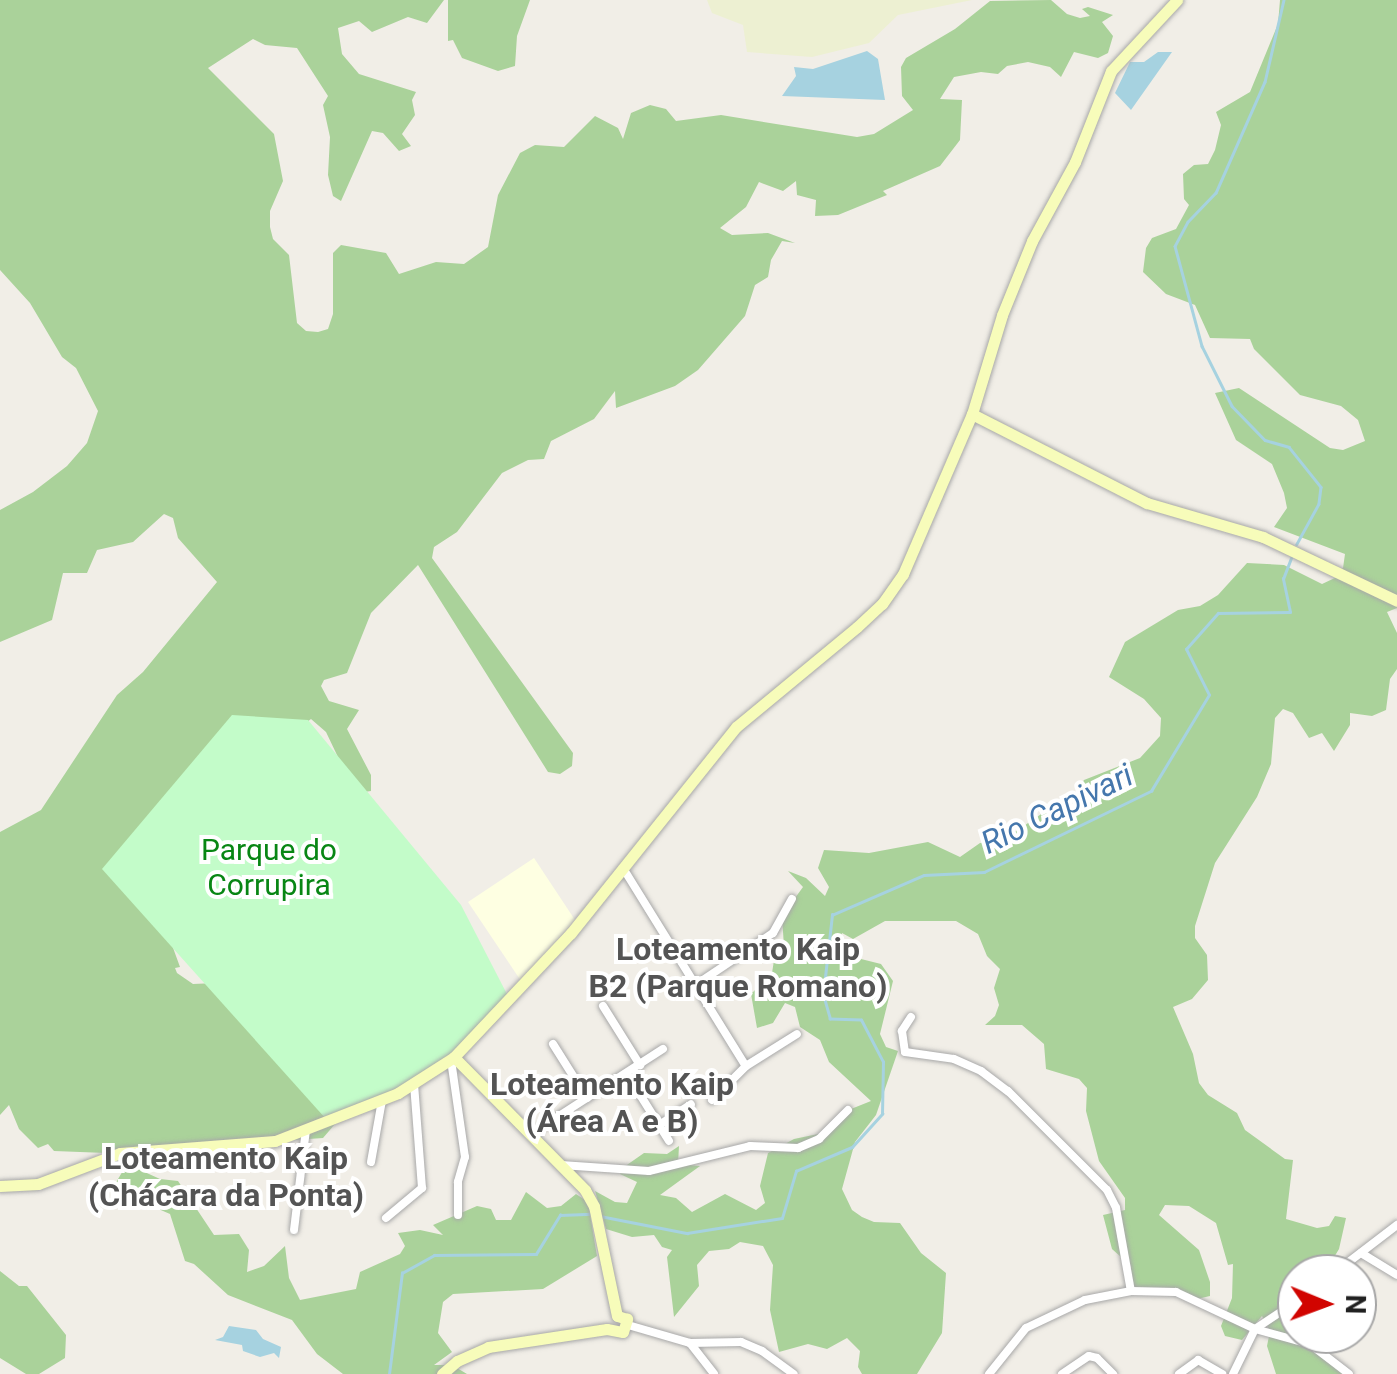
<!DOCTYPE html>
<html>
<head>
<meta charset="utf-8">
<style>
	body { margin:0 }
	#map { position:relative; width:1397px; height:1374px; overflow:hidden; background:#f1eee7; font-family:Roboto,sans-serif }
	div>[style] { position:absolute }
	.education>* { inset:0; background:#feffe2 }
	.farmland>* { inset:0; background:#edf0d2 }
	.forest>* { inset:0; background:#aad29a }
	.park>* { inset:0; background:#c3fcc9 }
	.water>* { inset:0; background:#a6d2e0 }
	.stream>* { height:2.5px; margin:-1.25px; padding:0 1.25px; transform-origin:1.25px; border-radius:1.25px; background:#a6d2e0 }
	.roads { filter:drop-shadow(0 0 2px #a8a8a8) drop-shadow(0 0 2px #a8a8a8) }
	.street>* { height:8px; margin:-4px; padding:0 4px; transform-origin:4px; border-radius:4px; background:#fff }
	.secondary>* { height:11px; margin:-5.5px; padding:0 5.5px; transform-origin:5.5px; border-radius:5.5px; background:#f7fcba }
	span { translate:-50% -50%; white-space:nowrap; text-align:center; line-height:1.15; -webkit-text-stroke:8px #fff; paint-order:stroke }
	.park-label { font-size:30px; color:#088614 }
	.water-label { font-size:32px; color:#4577ad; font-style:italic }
	.neighbourhood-label { font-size:32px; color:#545454; font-weight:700 }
	.north { position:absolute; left:1277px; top:1254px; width:100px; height:100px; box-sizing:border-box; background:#fff; border:2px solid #a6a6a6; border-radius:50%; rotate:91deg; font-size:28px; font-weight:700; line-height:40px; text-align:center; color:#212121 }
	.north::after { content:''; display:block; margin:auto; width:35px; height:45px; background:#d10400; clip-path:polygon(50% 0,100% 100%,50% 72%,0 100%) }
</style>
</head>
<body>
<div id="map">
	<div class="education">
		<div style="clip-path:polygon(534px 858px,575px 920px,521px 981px,468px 902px)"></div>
	</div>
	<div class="farmland">
		<div style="clip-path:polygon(707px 0,972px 0,898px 15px,869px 43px,812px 57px,747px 52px,743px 25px,712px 13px)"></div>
	</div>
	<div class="forest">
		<div style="clip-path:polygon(0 0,444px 0,427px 23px,408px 17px,372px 32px,359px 21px,338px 28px,342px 54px,359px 74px,416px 92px,412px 100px,415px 115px,402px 134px,411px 146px,399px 151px,383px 133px,372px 131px,341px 201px,333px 196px,328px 175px,330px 137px,323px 105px,328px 96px,297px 48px,265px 45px,253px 39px,208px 68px,274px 134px,283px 181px,270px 211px,270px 227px,273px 239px,289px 255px,297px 323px,306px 331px,318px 332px,328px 329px,333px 314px,333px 253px,341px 245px,386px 253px,399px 274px,436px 262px,464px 264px,488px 247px,498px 195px,520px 153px,535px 145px,564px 147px,595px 116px,618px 128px,623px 139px,631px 113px,650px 105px,666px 109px,676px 121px,721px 115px,857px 137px,874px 134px,913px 110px,902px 96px,901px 67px,906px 58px,955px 29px,990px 1px,1051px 0,1067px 14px,1080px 18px,1090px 16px,1082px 9px,1088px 7px,1113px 15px,1102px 22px,1113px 36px,1108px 53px,1098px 58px,1074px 52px,1061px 77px,1050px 67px,1028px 62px,1007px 66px,998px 74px,981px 72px,954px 77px,940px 99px,962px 100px,960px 140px,940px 166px,883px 191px,887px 195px,838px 215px,815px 216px,816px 200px,797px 195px,796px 181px,783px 191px,759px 182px,746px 207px,720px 228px,732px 235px,768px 233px,795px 243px,782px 241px,771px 260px,768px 277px,755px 285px,745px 316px,698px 370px,675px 386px,616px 408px,615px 391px,594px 419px,551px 441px,544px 459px,528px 460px,502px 473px,457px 532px,434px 547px,432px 558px,573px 753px,572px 766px,560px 774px,548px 772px,418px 565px,371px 613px,347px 673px,324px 680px,321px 686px,329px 701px,359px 710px,347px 729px,371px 775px,371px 791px,364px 792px,347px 776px,326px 732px,311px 719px,307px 722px,172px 945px,180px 967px,175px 968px,177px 973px,193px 984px,216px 983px,347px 1110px,323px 1138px,106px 1153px,54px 1151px,48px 1144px,38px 1148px,19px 1129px,9px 1105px,0 1115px,0 832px,41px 810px,117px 695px,143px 672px,217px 582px,178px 538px,173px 518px,164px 514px,133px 542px,97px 550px,87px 573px,63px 573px,52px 620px,0 642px,0 510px,33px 492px,67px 466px,87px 443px,98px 411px,76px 368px,62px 357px,30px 303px,0 270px)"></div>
		<div style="clip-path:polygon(448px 0,530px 0,517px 36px,515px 66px,498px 71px,462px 58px,453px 40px,448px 41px)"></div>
		<div style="clip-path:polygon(1280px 0,1397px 0,1397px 608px,1387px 612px,1397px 633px,1397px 669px,1390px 679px,1386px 710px,1372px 716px,1350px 713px,1350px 725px,1334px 751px,1322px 733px,1309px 738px,1293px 713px,1283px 709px,1275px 718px,1271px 764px,1257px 797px,1215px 863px,1195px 926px,1195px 938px,1207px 955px,1208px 980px,1192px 999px,1173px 1007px,1193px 1054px,1199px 1083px,1208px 1095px,1237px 1113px,1245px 1130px,1285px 1159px,1293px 1160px,1286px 1219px,1317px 1228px,1329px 1226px,1335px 1216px,1346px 1218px,1339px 1249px,1324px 1274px,1297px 1274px,1297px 1334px,1329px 1334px,1303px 1343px,1324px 1351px,1347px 1374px,1276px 1374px,1267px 1346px,1270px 1331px,1262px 1316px,1242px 1340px,1225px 1336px,1221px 1326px,1232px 1298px,1233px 1264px,1228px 1265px,1216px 1223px,1189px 1206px,1165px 1205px,1159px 1215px,1199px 1250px,1210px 1282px,1210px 1296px,1197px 1299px,1130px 1290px,1131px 1266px,1112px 1249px,1103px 1215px,1125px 1210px,1125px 1198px,1099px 1161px,1086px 1111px,1087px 1088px,1079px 1079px,1046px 1069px,1044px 1044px,1022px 1025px,985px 1025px,995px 1016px,999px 1005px,994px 988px,1000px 969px,987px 956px,978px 934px,956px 921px,885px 921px,853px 939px,842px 933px,837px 953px,881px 964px,893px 981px,880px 1034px,886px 1047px,898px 1051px,876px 1115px,855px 1142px,842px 1189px,852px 1210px,862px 1217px,874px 1222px,900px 1223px,921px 1253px,946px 1273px,942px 1333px,917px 1374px,862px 1374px,858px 1367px,860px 1351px,847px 1338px,827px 1349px,808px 1344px,779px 1352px,770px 1310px,773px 1265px,763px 1246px,740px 1242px,729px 1249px,709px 1251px,697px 1265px,699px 1286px,674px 1317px,667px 1257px,672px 1250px,662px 1247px,654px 1235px,632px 1237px,606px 1229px,595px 1191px,615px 1202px,627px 1203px,637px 1182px,620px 1174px,624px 1167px,644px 1153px,667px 1154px,679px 1146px,678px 1164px,700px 1166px,660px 1195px,676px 1198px,692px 1212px,725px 1194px,756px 1210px,765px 1203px,760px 1186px,768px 1153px,794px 1139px,823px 1133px,846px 1111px,871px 1101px,829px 1062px,820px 1040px,800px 1027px,795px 1007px,785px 1003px,773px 1023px,757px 1028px,751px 994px,772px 973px,775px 954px,784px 947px,782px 916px,803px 887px,788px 871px,806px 878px,825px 896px,829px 887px,818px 868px,824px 850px,869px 853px,928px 842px,960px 857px,980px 843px,1003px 840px,1053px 806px,1070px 800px,1084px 780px,1140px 758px,1160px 736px,1161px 718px,1144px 699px,1109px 677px,1125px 642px,1178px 610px,1200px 606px,1218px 595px,1247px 563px,1284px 565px,1322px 584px,1337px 577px,1343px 568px,1345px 554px,1274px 527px,1287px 508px,1284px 493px,1272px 464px,1236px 440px,1215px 393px,1239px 388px,1330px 448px,1343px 450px,1365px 441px,1358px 420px,1341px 406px,1300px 395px,1254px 349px,1250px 339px,1210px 338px,1195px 305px,1166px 294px,1143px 272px,1146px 248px,1152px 238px,1176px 229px,1189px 205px,1184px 199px,1183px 174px,1194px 165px,1208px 164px,1215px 150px,1221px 125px,1216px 112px,1250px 92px,1278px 24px)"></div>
		<div style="clip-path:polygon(127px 1164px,160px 1179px,178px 1181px,214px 1235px,239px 1234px,249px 1250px,247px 1272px,264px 1266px,285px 1246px,289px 1278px,300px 1300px,356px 1289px,360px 1272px,400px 1254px,405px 1246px,398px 1233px,420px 1230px,443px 1235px,433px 1225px,477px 1206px,491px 1209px,496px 1220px,511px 1220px,526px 1192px,547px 1208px,561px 1206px,576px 1194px,588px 1202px,597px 1256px,543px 1289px,453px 1294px,443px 1302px,438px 1333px,452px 1352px,434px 1365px,452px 1365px,467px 1374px,343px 1374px,317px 1354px,292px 1320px,228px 1295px,194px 1264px,185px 1261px,170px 1214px,112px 1189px)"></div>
		<div style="clip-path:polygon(0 1271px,19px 1286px,27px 1286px,66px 1335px,65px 1358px,39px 1374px,26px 1374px,0 1358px)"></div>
	</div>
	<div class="park">
		<div style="clip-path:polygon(232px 715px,308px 720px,461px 905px,509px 998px,446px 1059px,406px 1086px,326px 1119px,102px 869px)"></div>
	</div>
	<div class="water">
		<div style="clip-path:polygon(867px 51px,878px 59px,885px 100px,782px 96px,796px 76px,794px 67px,813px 69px)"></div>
		<div style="clip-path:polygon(1158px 52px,1172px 52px,1131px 110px,1115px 93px,1130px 62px,1144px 62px)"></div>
		<div style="clip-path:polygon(229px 1326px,256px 1330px,263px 1339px,281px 1347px,279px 1358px,274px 1353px,260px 1357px,243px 1351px,242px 1345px,215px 1340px,223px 1337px)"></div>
	</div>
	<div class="stream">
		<div style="left:1284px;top:0;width:84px;rotate:103deg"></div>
		<div style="left:1265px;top:82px;width:121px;rotate:113.8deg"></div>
		<div style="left:1216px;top:193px;width:40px;rotate:134deg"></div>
		<div style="left:1188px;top:222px;width:27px;rotate:118deg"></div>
		<div style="left:1175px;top:246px;width:104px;rotate:74.9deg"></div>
		<div style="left:1202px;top:346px;width:67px;rotate:63.4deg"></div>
		<div style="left:1232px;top:406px;width:47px;rotate:45.9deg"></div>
		<div style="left:1265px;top:440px;width:25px;rotate:16deg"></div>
		<div style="left:1289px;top:447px;width:51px;rotate:51.3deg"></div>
		<div style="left:1321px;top:487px;width:17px;rotate:97deg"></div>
		<div style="left:1319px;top:504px;width:46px;rotate:118.8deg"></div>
		<div style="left:600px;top:1216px;width:89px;rotate:11.1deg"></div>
		<div style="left:687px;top:1233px;width:96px;rotate:-9deg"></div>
		<div style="left:782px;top:1218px;width:49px;rotate:-73.4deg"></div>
		<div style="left:796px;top:1171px;width:61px;rotate:-23.2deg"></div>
		<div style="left:852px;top:1147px;width:45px;rotate:-47.7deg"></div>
		<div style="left:882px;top:1114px;width:52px;rotate:-88.9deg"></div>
		<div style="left:883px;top:1062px;width:47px;rotate:-117.6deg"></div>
		<div style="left:861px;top:1020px;width:31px;rotate:-178deg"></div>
		<div style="left:830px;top:1019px;width:25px;rotate:-106deg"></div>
		<div style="left:823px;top:995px;width:81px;rotate:-83.6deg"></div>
		<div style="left:832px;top:915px;width:100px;rotate:-23.5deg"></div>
		<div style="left:924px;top:875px;width:60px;rotate:-2.9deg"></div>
		<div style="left:984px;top:872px;width:186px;rotate:-25.9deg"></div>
		<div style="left:1151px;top:791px;width:112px;rotate:-58.9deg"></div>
		<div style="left:1209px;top:695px;width:51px;rotate:-116.6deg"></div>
		<div style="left:1186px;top:649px;width:48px;rotate:-48.4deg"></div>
		<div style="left:1218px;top:613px;width:72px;rotate:-0.8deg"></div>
		<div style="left:1290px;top:612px;width:34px;rotate:-102deg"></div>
		<div style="left:1283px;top:579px;width:25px;rotate:-69deg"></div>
		<div style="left:389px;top:1374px;width:102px;rotate:-82.7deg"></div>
		<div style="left:402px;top:1273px;width:37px;rotate:-29deg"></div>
		<div style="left:434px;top:1255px;width:102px;rotate:-0.6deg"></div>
		<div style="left:536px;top:1254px;width:46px;rotate:-58.4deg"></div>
		<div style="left:560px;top:1215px;width:32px;rotate:-2deg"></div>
	</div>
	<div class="roads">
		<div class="street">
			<div style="left:623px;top:868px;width:233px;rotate:58.2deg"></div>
			<div style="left:694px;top:986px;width:95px;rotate:-33.9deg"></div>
			<div style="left:773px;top:933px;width:39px;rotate:-61deg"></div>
			<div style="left:603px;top:1006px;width:70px;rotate:57.9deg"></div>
			<div style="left:911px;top:1017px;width:17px;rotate:123deg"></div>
			<div style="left:902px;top:1031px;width:21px;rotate:82deg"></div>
			<div style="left:905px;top:1052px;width:49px;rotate:8.1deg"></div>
			<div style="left:954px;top:1059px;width:30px;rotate:24deg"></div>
			<div style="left:981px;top:1071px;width:34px;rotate:37deg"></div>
			<div style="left:1008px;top:1091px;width:140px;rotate:45deg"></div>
			<div style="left:1107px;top:1190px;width:20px;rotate:63deg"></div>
			<div style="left:1116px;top:1208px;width:84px;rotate:79.8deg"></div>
			<div style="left:553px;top:1044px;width:64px;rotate:57.8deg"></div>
			<div style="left:451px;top:1060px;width:98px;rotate:81.8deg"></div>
			<div style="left:465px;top:1157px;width:26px;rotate:106deg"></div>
			<div style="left:458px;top:1182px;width:33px;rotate:90deg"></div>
			<div style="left:627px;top:1074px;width:79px;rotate:57.9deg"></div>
			<div style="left:712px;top:1100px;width:48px;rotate:-45deg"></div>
			<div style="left:746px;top:1066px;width:60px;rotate:-32.1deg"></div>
			<div style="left:659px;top:1125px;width:38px;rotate:-33deg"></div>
			<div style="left:531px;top:1134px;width:157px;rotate:-32.8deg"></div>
			<div style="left:371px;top:1162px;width:63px;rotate:-79.9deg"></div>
			<div style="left:561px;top:1165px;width:88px;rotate:3.9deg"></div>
			<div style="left:649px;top:1171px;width:104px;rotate:-13.9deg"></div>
			<div style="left:750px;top:1146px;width:48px;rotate:2.4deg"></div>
			<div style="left:798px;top:1148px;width:23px;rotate:-23deg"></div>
			<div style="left:819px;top:1139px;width:41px;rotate:-45deg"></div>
			<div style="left:386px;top:1218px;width:47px;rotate:-39.8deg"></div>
			<div style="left:422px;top:1188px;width:104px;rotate:-94.4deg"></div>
			<div style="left:294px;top:1230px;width:101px;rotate:-83.2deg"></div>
			<div style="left:1361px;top:1253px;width:42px;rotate:31.4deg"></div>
			<div style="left:1333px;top:1274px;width:81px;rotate:-37.4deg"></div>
			<div style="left:628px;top:1325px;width:65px;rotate:16.2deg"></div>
			<div style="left:690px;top:1343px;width:39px;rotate:52deg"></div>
			<div style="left:690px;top:1343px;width:51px;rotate:-1.1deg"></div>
			<div style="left:741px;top:1342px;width:23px;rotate:23deg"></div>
			<div style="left:762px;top:1351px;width:39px;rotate:36deg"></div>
			<div style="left:989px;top:1374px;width:59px;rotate:-51.2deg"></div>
			<div style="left:1026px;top:1328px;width:65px;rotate:-25.4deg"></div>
			<div style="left:1085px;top:1300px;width:47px;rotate:-11.1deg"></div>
			<div style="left:1131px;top:1291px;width:45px;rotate:1.3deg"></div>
			<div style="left:1176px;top:1292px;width:87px;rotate:25.1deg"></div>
			<div style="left:1255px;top:1329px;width:50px;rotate:-33.7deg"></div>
			<div style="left:1062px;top:1374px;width:32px;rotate:-34deg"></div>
			<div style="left:1089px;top:1356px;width:8px;rotate:14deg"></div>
			<div style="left:1097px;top:1358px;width:23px;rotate:45deg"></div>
			<div style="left:1179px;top:1374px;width:24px;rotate:-36deg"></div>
			<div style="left:1198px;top:1360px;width:28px;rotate:30deg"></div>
			<div style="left:1233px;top:1374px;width:50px;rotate:-63.9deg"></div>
			<div style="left:1255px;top:1329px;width:57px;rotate:15.3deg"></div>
			<div style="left:1310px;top:1344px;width:49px;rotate:37.6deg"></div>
		</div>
		<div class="secondary">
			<div style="left:972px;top:414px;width:196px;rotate:27deg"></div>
			<div style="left:1147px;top:503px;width:121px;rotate:16.3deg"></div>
			<div style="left:1263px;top:537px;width:148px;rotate:25.5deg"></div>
			<div style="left:454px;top:1057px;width:187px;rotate:45.4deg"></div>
			<div style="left:585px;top:1190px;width:18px;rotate:61deg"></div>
			<div style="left:594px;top:1206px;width:112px;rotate:78.2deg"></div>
			<div style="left:0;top:1186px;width:38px;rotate:-3deg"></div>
			<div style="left:38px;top:1184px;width:88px;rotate:-20.7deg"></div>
			<div style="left:120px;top:1153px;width:155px;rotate:-4.4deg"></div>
			<div style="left:275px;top:1141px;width:132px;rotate:-21.3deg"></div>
			<div style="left:398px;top:1093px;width:67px;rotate:-32.7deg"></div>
			<div style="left:454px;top:1057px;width:170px;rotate:-46.7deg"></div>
			<div style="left:571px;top:933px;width:264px;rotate:-51.3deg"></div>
			<div style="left:736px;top:727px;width:157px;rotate:-39.6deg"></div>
			<div style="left:857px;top:627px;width:34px;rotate:-43deg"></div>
			<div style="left:882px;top:604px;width:37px;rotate:-55deg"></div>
			<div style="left:903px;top:574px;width:174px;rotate:-66.7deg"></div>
			<div style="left:972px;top:414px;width:103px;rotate:-73.1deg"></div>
			<div style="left:1002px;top:315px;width:80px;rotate:-67.9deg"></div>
			<div style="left:1032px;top:241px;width:90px;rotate:-61.4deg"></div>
			<div style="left:1075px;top:162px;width:98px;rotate:-68.4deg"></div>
			<div style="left:1111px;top:71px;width:97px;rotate:-47.1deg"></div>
			<div style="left:442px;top:1374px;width:20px;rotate:-41deg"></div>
			<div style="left:457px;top:1361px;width:34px;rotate:-24deg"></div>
			<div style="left:488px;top:1347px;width:120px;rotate:-8.6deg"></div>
			<div style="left:607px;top:1329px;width:16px;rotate:11deg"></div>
			<div style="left:623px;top:1332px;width:14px;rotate:-73deg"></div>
			<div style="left:627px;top:1319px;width:10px;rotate:-163deg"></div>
		</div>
	</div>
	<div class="park-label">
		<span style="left:269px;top:867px">Parque do<br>Corrupira</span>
	</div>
	<div class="water-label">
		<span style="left:1057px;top:809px;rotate:-26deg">Rio Capivari</span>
	</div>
	<div class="neighbourhood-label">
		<span style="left:738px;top:968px">Loteamento Kaip<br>B2 (Parque Romano)</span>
		<span style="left:612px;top:1103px">Loteamento Kaip<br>(Área A e B)</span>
		<span style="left:226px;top:1177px">Loteamento Kaip<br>(Chácara da Ponta)</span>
	</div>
	<div class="north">N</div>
</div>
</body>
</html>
